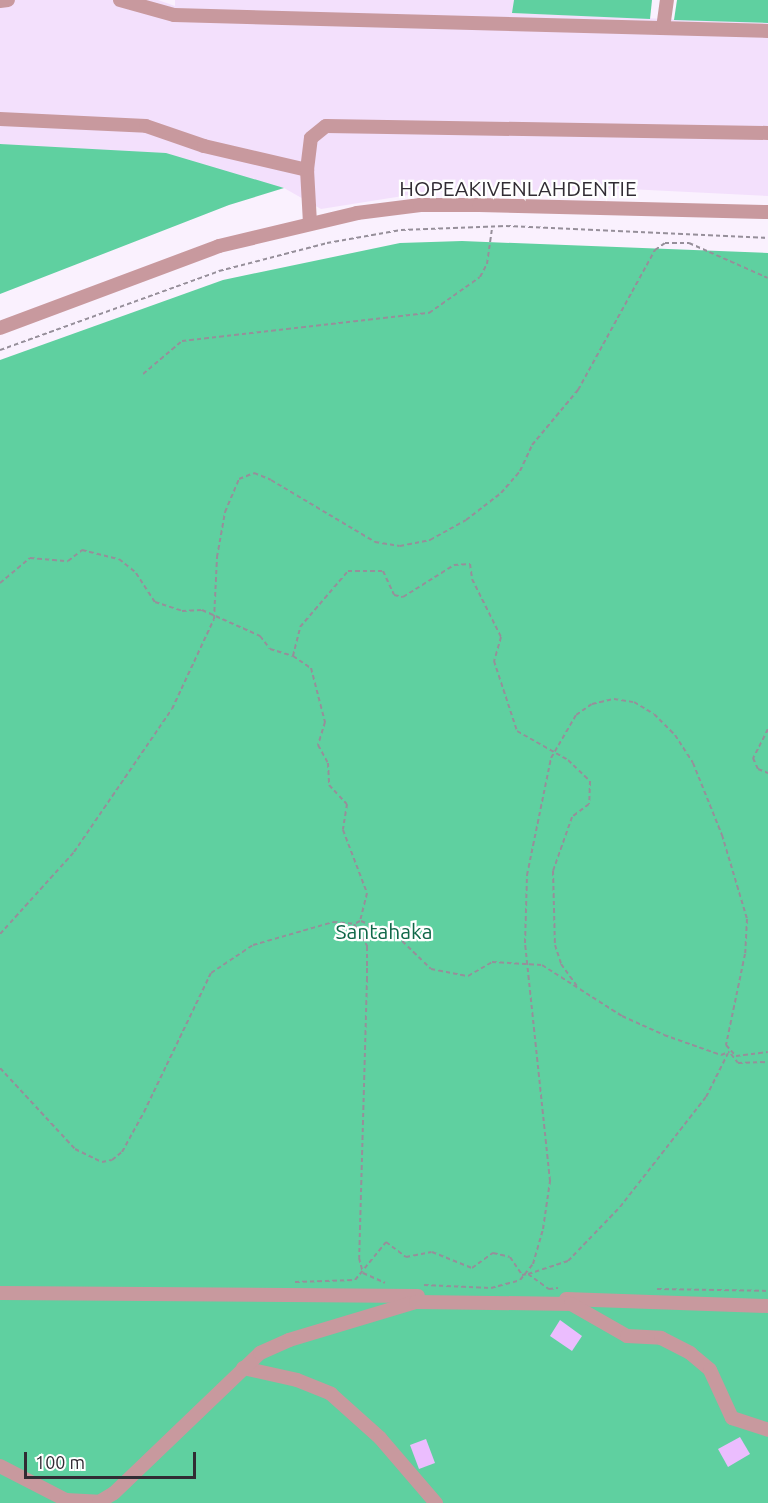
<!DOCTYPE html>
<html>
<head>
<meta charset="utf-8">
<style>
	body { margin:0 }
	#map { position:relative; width:768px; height:1503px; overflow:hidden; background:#faf1fe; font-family:Ubuntu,sans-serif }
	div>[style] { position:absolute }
	.built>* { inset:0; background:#f3e0fc }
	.forest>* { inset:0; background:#5fd0a0 }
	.building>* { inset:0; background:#ebbdfe }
	.path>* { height:2px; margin-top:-1px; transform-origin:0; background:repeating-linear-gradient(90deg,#968f9a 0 4.5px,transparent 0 7.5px) }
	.minor>* { height:14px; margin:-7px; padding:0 7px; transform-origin:7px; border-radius:7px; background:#c8999e }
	span { translate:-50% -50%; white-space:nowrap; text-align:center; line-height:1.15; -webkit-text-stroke:4.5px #fff; paint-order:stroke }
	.street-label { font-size:21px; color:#312c34 }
	.park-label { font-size:21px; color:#0f6748 }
	.scale { position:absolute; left:24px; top:1452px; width:172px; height:27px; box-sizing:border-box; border:3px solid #312c34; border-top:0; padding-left:8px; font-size:18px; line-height:21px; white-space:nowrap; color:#312c34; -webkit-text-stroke:4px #fff; paint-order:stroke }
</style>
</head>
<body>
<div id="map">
	<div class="built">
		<div style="clip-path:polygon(0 0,158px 0,175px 6px,175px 0,514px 0,513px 13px,768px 23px,768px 196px,628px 189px,428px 192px,321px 209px,284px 188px,0 144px)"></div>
	</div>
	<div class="forest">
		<div style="clip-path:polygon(514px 0,652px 0,650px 19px,512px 13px)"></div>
		<div style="clip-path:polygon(677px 0,768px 0,768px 23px,674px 20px)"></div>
		<div style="clip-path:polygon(0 144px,166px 153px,284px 188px,229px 205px,0 294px)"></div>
		<div style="clip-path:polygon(462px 241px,768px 253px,768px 1503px,0 1503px,0 360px,223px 280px,400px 243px)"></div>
	</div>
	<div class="building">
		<div style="clip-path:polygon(560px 1320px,582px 1336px,572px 1351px,550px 1336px)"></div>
		<div style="clip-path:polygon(740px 1437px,750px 1454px,728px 1467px,718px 1449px)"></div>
		<div style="clip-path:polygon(426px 1439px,435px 1463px,419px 1469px,410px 1445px)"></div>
	</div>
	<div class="path">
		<div style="left:0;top:350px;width:233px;rotate:-19.8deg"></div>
		<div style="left:219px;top:271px;width:112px;rotate:-14.5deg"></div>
		<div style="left:327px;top:243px;width:75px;rotate:-10deg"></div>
		<div style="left:401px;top:230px;width:105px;rotate:-2.2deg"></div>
		<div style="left:506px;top:226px;width:262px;rotate:2.6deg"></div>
		<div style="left:143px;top:374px;width:51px;rotate:-40.2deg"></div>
		<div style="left:182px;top:341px;width:249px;rotate:-6.5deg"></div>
		<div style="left:429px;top:313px;width:62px;rotate:-35.2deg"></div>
		<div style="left:480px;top:277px;width:15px;rotate:-62deg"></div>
		<div style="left:487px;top:264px;width:37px;rotate:-82deg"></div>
		<div style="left:0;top:583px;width:39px;rotate:-40deg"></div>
		<div style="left:30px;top:558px;width:38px;rotate:5deg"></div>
		<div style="left:68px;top:561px;width:18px;rotate:-38deg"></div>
		<div style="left:82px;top:550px;width:38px;rotate:14deg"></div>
		<div style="left:119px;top:559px;width:22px;rotate:39deg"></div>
		<div style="left:136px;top:573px;width:35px;rotate:57deg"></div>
		<div style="left:155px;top:602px;width:28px;rotate:18deg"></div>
		<div style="left:182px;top:611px;width:20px;rotate:-3deg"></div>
		<div style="left:202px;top:610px;width:64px;rotate:24.1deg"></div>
		<div style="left:260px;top:636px;width:16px;rotate:52deg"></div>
		<div style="left:270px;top:649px;width:24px;rotate:17deg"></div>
		<div style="left:293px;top:656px;width:22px;rotate:34deg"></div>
		<div style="left:311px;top:668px;width:56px;rotate:75.5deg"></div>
		<div style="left:325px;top:722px;width:24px;rotate:107deg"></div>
		<div style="left:318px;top:745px;width:21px;rotate:61deg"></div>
		<div style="left:328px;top:763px;width:22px;rotate:87deg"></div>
		<div style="left:329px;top:785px;width:26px;rotate:47deg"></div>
		<div style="left:347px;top:804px;width:26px;rotate:99deg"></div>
		<div style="left:343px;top:830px;width:67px;rotate:69.1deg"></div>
		<div style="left:367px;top:893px;width:29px;rotate:104deg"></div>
		<div style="left:360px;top:921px;width:7px;rotate:153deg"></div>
		<div style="left:293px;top:656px;width:30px;rotate:-76deg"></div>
		<div style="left:300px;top:627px;width:74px;rotate:-49.4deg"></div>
		<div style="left:348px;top:571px;width:35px"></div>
		<div style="left:383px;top:571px;width:26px;rotate:65deg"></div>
		<div style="left:394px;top:595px;width:9px;rotate:13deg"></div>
		<div style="left:403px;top:597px;width:60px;rotate:-32.1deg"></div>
		<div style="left:454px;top:565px;width:16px;rotate:-4deg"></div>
		<div style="left:470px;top:564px;width:15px;rotate:82deg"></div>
		<div style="left:472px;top:579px;width:65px;rotate:63.4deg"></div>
		<div style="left:501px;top:637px;width:25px;rotate:106deg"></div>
		<div style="left:494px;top:661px;width:74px;rotate:71.8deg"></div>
		<div style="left:517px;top:731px;width:59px;rotate:29.6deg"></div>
		<div style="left:568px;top:760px;width:30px;rotate:44deg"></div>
		<div style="left:590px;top:781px;width:23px;rotate:92deg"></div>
		<div style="left:589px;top:804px;width:21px;rotate:143deg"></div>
		<div style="left:572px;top:817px;width:57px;rotate:109.4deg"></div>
		<div style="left:553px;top:871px;width:74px;rotate:88.5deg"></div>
		<div style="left:555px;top:945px;width:20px;rotate:72deg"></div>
		<div style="left:561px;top:964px;width:27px;rotate:54deg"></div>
		<div style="left:768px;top:729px;width:33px;rotate:117deg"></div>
		<div style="left:753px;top:758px;width:12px;rotate:66deg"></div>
		<div style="left:758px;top:769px;width:11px;rotate:22deg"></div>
		<div style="left:361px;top:921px;width:39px;rotate:23deg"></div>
		<div style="left:397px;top:936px;width:47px;rotate:44.1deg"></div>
		<div style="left:431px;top:969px;width:38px;rotate:11deg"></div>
		<div style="left:468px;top:976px;width:28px;rotate:-30deg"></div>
		<div style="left:492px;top:962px;width:50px;rotate:3.4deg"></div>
		<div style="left:542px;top:965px;width:95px;rotate:32.5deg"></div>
		<div style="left:622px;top:1016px;width:46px;rotate:24.3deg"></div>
		<div style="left:664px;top:1035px;width:60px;rotate:19.3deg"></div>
		<div style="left:721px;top:1055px;width:9px;rotate:-21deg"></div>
		<div style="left:0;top:934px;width:110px;rotate:-47.9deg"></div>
		<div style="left:74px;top:852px;width:173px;rotate:-55.6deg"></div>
		<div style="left:172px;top:709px;width:99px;rotate:-65deg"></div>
		<div style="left:214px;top:619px;width:62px;rotate:-87.2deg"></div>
		<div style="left:217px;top:557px;width:46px;rotate:-79.9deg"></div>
		<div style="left:225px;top:512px;width:36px;rotate:-67deg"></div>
		<div style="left:239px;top:479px;width:16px;rotate:-22deg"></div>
		<div style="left:254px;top:473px;width:18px;rotate:22deg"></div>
		<div style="left:271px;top:480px;width:121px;rotate:30.8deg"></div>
		<div style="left:375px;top:542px;width:25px;rotate:9deg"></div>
		<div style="left:400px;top:546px;width:31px;rotate:-11deg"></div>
		<div style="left:430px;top:540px;width:41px;rotate:-29.1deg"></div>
		<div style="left:466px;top:520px;width:44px;rotate:-37.6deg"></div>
		<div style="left:501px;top:493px;width:29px;rotate:-49deg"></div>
		<div style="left:520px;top:471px;width:29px;rotate:-65deg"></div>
		<div style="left:532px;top:445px;width:72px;rotate:-50.1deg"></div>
		<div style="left:578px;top:390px;width:160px;rotate:-61.2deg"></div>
		<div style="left:655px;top:250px;width:12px;rotate:-35deg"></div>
		<div style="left:665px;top:243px;width:24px"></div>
		<div style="left:689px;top:243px;width:86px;rotate:23.9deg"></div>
		<div style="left:731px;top:1054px;width:11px;rotate:52deg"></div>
		<div style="left:738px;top:1063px;width:30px;rotate:-2deg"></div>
		<div style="left:0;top:1068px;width:110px;rotate:47.2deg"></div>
		<div style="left:75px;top:1149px;width:30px;rotate:26deg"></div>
		<div style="left:102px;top:1162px;width:10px;rotate:-11deg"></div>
		<div style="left:112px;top:1160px;width:13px;rotate:-39deg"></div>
		<div style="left:122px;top:1152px;width:46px;rotate:-61.2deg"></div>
		<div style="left:144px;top:1112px;width:154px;rotate:-64.3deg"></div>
		<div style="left:211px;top:973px;width:50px;rotate:-33.7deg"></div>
		<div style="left:253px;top:945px;width:83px;rotate:-16deg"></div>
		<div style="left:333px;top:922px;width:21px;rotate:5deg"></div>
		<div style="left:354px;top:924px;width:26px;rotate:59deg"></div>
		<div style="left:367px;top:946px;width:32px;rotate:90deg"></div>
		<div style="left:367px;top:978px;width:280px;rotate:91.6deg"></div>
		<div style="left:359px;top:1258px;width:16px;rotate:75deg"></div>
		<div style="left:363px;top:1273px;width:24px;rotate:24deg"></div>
		<div style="left:528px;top:1274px;width:42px;rotate:-18deg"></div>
		<div style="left:568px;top:1261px;width:75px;rotate:-46.1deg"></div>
		<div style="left:620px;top:1207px;width:140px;rotate:-52deg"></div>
		<div style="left:706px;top:1097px;width:49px;rotate:-63.4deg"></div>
		<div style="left:295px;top:1282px;width:60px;rotate:-1.9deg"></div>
		<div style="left:355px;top:1280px;width:49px;rotate:-50.8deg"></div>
		<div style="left:386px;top:1242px;width:25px;rotate:37deg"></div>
		<div style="left:406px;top:1257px;width:26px;rotate:-11deg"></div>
		<div style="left:432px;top:1252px;width:43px;rotate:21.8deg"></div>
		<div style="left:472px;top:1268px;width:26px;rotate:-36deg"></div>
		<div style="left:493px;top:1253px;width:17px;rotate:13deg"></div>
		<div style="left:510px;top:1257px;width:22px;rotate:56deg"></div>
		<div style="left:522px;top:1275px;width:6px;rotate:-9deg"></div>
		<div style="left:528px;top:1274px;width:26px;rotate:36deg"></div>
		<div style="left:549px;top:1289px;width:9px;rotate:-6deg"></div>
		<div style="left:424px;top:1285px;width:67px;rotate:2.6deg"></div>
		<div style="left:491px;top:1288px;width:30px;rotate:-15deg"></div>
		<div style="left:520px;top:1280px;width:21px;rotate:-51deg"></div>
		<div style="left:533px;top:1264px;width:36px;rotate:-74deg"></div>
		<div style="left:543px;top:1229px;width:49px;rotate:-81.7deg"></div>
		<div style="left:550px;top:1181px;width:239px;rotate:-96deg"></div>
		<div style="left:525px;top:943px;width:68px;rotate:-88.3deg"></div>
		<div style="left:527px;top:875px;width:119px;rotate:-78.4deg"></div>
		<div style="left:551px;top:758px;width:50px;rotate:-59.8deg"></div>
		<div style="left:576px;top:715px;width:19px;rotate:-35deg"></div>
		<div style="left:592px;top:704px;width:23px;rotate:-13deg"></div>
		<div style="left:614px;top:699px;width:20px;rotate:9deg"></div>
		<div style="left:634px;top:702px;width:23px;rotate:31deg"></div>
		<div style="left:654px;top:714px;width:30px;rotate:45deg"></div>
		<div style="left:675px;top:735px;width:33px;rotate:57deg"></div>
		<div style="left:693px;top:763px;width:78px;rotate:68.1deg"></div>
		<div style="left:722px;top:835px;width:88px;rotate:73.4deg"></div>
		<div style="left:747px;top:919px;width:35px;rotate:93deg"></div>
		<div style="left:745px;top:954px;width:93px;rotate:101.8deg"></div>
		<div style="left:726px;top:1045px;width:15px;rotate:48deg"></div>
		<div style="left:736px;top:1056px;width:32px;rotate:-7deg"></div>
		<div style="left:657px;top:1289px;width:111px;rotate:1deg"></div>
	</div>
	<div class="minor">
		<div style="left:120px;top:0;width:56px;rotate:15.5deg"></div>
		<div style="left:174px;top:15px;width:594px;rotate:1.54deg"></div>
		<div style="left:0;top:1px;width:8px;rotate:-7deg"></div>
		<div style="left:663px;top:28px;width:28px;rotate:-82deg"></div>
		<div style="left:0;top:119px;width:146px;rotate:2.7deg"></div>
		<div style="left:146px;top:126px;width:61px;rotate:19deg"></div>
		<div style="left:204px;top:146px;width:106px;rotate:13.1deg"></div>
		<div style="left:310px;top:223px;width:53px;rotate:-93.2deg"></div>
		<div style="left:307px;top:170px;width:32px;rotate:-83deg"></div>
		<div style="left:311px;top:138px;width:19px;rotate:-39deg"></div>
		<div style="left:326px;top:126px;width:442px;rotate:0.9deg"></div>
		<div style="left:0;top:328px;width:234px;rotate:-20.5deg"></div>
		<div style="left:219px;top:246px;width:142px;rotate:-13.4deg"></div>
		<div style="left:357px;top:213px;width:64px;rotate:-7.2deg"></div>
		<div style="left:420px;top:205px;width:59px"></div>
		<div style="left:479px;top:205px;width:289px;rotate:1.4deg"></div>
		<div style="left:0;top:1293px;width:418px;rotate:0.4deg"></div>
		<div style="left:566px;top:1299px;width:202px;rotate:2deg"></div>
		<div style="left:243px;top:1368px;width:55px;rotate:12.5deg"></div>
		<div style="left:297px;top:1380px;width:37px;rotate:22deg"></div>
		<div style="left:331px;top:1394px;width:66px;rotate:41.9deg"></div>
		<div style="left:380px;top:1438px;width:86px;rotate:49.3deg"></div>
		<div style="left:0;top:1466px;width:74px;rotate:27.3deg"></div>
		<div style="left:66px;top:1500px;width:33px;rotate:3deg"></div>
		<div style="left:99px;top:1502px;width:17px;rotate:-31deg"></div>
		<div style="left:114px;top:1493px;width:202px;rotate:-43.8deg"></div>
		<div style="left:260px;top:1353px;width:32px;rotate:-24deg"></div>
		<div style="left:289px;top:1340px;width:133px;rotate:-16.7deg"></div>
		<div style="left:416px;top:1302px;width:155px;rotate:0.7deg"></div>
		<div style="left:571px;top:1304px;width:64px;rotate:29.7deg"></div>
		<div style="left:627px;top:1336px;width:34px;rotate:3deg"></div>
		<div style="left:661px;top:1338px;width:33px;rotate:27deg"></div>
		<div style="left:690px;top:1353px;width:26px;rotate:40deg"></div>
		<div style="left:710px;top:1370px;width:53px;rotate:65.4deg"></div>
		<div style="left:732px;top:1418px;width:38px;rotate:18deg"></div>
	</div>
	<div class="street-label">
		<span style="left:518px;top:188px">HOPEAKIVENLAHDENTIE</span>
	</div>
	<div class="park-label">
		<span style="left:384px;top:931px">Santahaka</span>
	</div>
	<div class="scale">100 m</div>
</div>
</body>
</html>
